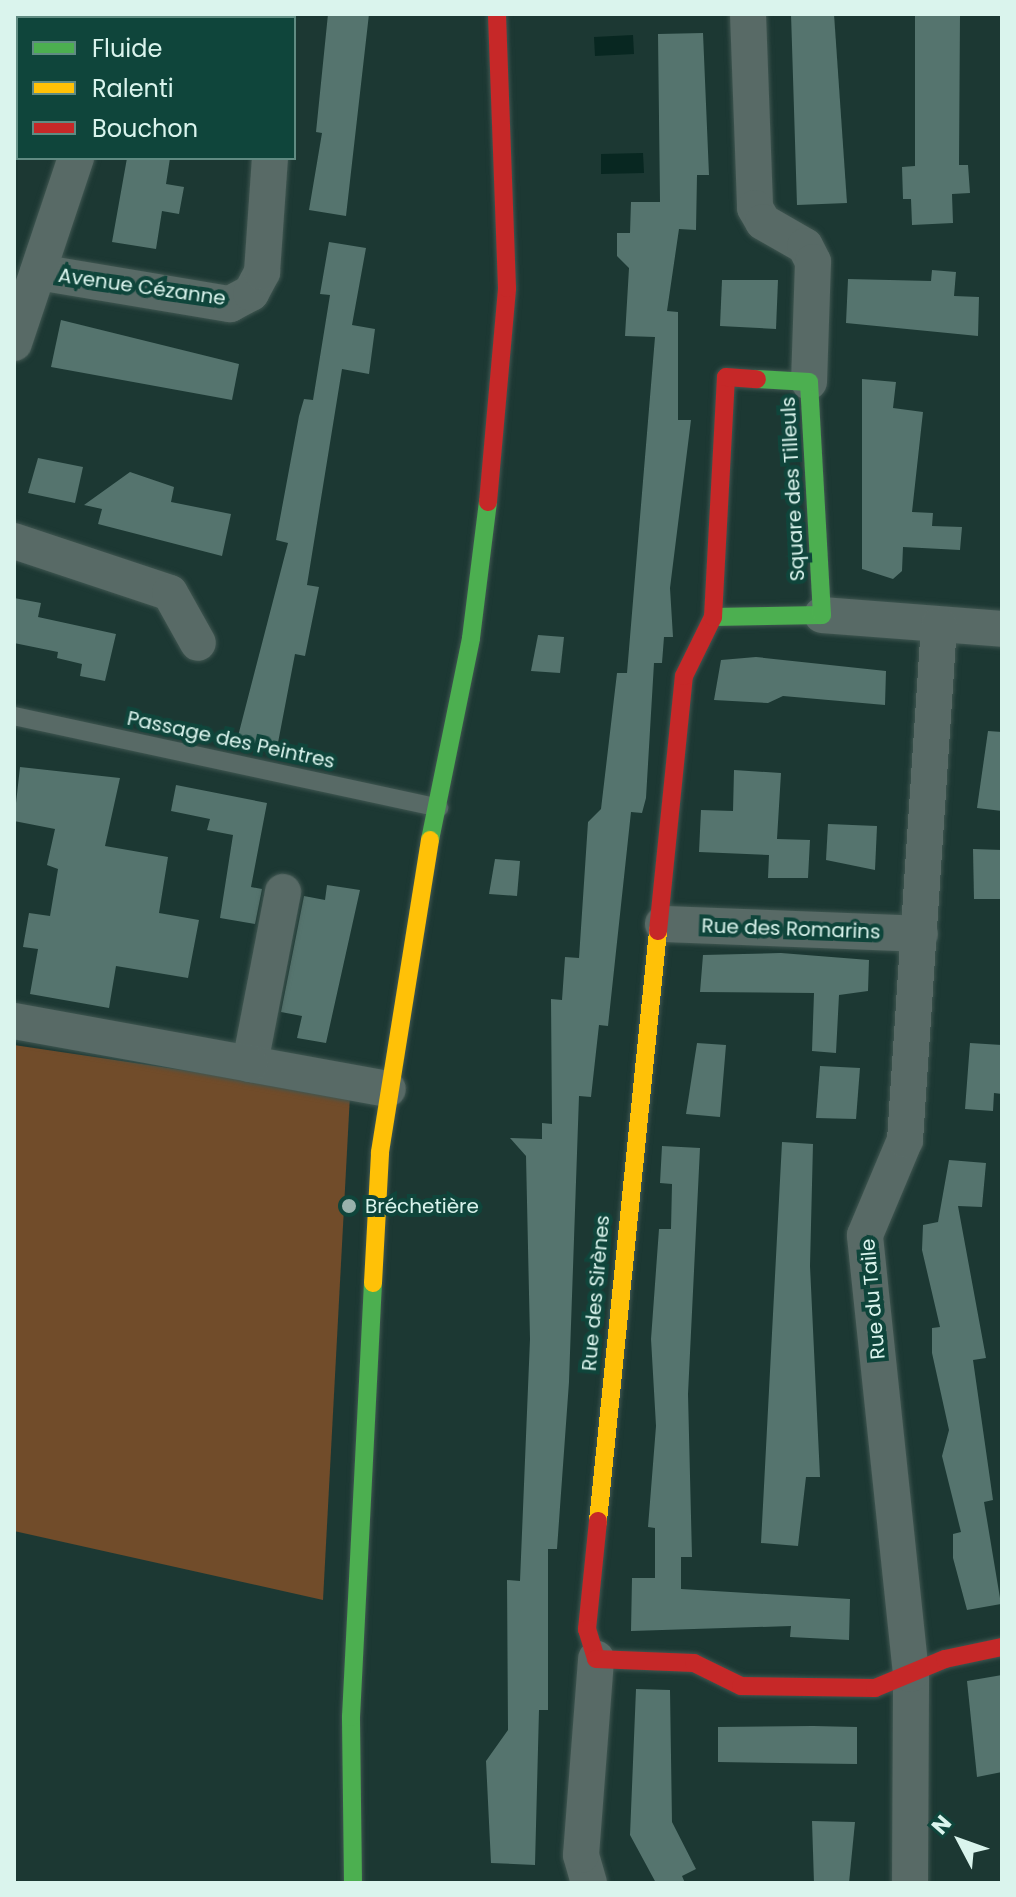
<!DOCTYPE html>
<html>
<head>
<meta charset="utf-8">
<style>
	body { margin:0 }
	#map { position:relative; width:1016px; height:1897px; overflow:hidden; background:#1c3833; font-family:Poppins,sans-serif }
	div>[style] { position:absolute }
	.green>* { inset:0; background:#714c2a }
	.water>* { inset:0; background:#082721 }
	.building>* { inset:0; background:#55746e }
	.roads { filter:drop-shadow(0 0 2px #405651) drop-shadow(0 0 2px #405651) }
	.lane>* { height:18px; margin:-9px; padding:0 9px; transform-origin:9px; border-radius:9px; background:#586a66 }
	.street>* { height:36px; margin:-18px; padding:0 18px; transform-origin:18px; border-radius:18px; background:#586a66 }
	.fast>* { height:18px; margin:-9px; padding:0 9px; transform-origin:9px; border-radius:9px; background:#4caf50 }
	.slow>* { height:18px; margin:-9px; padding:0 9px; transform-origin:9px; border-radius:9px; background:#ffc107 }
	.jam>* { height:18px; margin:-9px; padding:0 9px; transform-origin:9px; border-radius:9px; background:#c62828 }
	.dots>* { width:22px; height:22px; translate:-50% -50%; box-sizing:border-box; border:4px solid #0f453b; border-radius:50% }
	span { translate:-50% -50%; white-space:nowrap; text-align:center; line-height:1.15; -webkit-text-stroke:8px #0f453b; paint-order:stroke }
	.street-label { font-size:20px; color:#daf4ed }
	.poi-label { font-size:20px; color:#daf4ed }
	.left { translate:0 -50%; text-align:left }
	.frame { position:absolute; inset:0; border:16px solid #daf4ed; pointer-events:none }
	.legend { position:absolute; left:16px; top:16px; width:280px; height:144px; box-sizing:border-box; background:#0f453b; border:2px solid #608b82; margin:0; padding:10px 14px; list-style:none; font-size:24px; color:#daf4ed }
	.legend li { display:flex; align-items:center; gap:16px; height:40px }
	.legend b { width:40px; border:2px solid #608b82 }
	.north { position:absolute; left:920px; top:1801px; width:80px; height:80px; -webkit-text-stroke:6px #0f453b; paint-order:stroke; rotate:311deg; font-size:22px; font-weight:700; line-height:32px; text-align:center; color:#daf4ed }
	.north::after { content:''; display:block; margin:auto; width:28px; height:36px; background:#daf4ed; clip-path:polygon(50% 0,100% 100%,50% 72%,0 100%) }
</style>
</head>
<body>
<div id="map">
	<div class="green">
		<div style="clip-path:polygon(14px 1045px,350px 1095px,323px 1600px,14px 1531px)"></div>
	</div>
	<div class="water">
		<div style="clip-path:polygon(633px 35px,634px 54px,595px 56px,594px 37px)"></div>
		<div style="clip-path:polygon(643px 153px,644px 173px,601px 174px,601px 154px)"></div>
	</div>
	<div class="building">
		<div style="clip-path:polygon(328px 14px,369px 14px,346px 216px,309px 210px,322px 133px,316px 132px)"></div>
		<div style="clip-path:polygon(791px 14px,834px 14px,847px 203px,797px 205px)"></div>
		<div style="clip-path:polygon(915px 14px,960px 14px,959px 165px,968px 165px,970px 193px,952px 194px,953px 223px,912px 225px,911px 199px,903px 199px,902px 167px,915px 166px)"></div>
		<div style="clip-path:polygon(703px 33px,709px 175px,697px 175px,696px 230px,679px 229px,667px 311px,678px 312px,678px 420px,691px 420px,670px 588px,673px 637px,664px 637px,662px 663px,654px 663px,646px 798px,642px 813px,631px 812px,608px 1026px,599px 1025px,591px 1097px,579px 1096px,569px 1382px,557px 1549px,548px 1549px,548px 1710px,539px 1710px,535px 1865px,491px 1863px,486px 1761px,508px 1730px,507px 1580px,520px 1581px,530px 1339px,526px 1156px,510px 1138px,542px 1139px,542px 1123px,552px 1124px,551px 999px,562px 1000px,565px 957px,579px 958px,588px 822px,601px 809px,617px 673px,627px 673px,655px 337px,625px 336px,629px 268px,617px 256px,617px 233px,630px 233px,631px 202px,660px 202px,658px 34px)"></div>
		<div style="clip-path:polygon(127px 158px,170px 158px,166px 184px,184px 187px,179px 214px,162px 211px,156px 249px,112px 242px)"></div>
		<div style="clip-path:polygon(329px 242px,366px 248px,352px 325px,375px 329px,369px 374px,342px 369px,307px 585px,319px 587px,305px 656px,295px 654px,277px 748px,237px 740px,288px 543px,276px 540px,299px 416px,304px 399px,313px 400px,330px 295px,320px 294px)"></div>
		<div style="clip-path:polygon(932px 270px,956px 272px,954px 296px,979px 297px,978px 336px,846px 323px,848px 279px,931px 281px)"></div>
		<div style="clip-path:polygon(722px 280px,778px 280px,776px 329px,720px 326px)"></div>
		<div style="clip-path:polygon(61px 320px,239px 364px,232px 400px,51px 367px)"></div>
		<div style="clip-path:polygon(862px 379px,896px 382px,893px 408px,923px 412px,912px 512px,933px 513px,932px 526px,962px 527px,960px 550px,903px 547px,902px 571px,893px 579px,862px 569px)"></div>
		<div style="clip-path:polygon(38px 458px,83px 467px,75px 503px,28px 493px)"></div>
		<div style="clip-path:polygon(130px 472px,174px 487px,171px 502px,231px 514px,222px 556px,98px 524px,102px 509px,84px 505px)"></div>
		<div style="clip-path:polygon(14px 598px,41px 603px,38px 617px,116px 634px,105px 681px,80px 676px,82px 664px,57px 658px,58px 652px,14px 643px)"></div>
		<div style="clip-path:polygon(538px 635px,564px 637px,560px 673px,531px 671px)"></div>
		<div style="clip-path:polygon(756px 657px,886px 671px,885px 705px,783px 696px,768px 703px,714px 700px,721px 660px)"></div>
		<div style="clip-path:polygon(988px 731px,1002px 732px,1002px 811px,977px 808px)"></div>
		<div style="clip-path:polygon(20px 767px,120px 778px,105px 846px,168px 857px,159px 913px,199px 920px,188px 978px,116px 966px,109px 1008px,30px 994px,38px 949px,23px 947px,29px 913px,50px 916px,58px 869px,47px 865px,55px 829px,14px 821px)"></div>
		<div style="clip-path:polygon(734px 770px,781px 773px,777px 839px,810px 840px,808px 878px,768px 878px,769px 855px,699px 852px,701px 810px,733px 811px)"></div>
		<div style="clip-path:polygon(176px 785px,267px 803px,251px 887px,262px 889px,255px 924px,220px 918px,233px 835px,207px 830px,210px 819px,171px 811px)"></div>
		<div style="clip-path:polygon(828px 824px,877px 826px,875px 870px,826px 860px)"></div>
		<div style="clip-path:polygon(973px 849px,1002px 850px,1002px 899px,974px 899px)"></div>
		<div style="clip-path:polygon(495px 859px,520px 861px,517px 896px,489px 894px)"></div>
		<div style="clip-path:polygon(327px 885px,360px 890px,326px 1043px,297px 1038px,302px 1016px,281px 1012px,304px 896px,325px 900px)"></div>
		<div style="clip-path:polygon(781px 953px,869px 960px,868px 991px,839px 995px,836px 1053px,812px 1051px,814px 993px,700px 992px,703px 955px)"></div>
		<div style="clip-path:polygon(697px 1043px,726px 1045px,720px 1117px,686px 1114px)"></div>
		<div style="clip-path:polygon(970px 1043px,1002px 1045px,1002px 1094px,994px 1093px,993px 1111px,965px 1109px)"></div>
		<div style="clip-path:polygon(820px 1066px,860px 1068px,856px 1119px,816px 1118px)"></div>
		<div style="clip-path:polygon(782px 1142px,813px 1144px,810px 1266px,820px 1477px,806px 1477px,798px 1546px,761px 1543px)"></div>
		<div style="clip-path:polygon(662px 1146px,700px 1148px,688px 1394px,692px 1557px,681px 1557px,681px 1589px,850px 1599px,849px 1640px,790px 1637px,791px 1626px,631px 1631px,632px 1578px,655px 1578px,655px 1528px,648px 1527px,656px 1426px,651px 1339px,659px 1229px,671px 1229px,672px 1184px,660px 1183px)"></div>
		<div style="clip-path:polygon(949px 1160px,986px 1163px,982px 1207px,958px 1206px,986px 1358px,973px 1360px,993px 1500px,984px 1502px,1001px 1604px,967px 1610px,953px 1558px,953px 1534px,961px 1532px,942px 1456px,949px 1430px,932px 1353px,932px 1328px,940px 1327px,922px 1250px,923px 1225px,938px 1222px)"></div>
		<div style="clip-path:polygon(1002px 1675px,1002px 1772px,977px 1777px,967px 1681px)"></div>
		<div style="clip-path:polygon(636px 1689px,670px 1690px,672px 1822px,696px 1869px,682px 1876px,685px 1883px,656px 1883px,630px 1835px)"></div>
		<div style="clip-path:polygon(813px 1726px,857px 1727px,857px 1764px,718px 1762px,718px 1727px)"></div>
		<div style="clip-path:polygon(812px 1821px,855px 1822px,849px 1883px,814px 1883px)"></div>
	</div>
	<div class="roads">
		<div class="lane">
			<div style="left:14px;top:716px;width:435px;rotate:12.2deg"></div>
		</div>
		<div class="street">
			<div style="left:267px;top:14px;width:4px;rotate:63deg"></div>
			<div style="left:748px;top:14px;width:194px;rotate:87.9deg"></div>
			<div style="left:755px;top:208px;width:16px;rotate:60deg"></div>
			<div style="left:763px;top:222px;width:48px;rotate:29.7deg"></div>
			<div style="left:805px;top:246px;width:18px;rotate:63deg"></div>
			<div style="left:813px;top:262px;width:120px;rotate:91.9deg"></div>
			<div style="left:128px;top:18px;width:5px;rotate:-53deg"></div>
			<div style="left:38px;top:272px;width:195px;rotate:9.5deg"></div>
			<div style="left:230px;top:304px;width:24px;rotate:-28deg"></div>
			<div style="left:251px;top:293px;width:24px;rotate:-62deg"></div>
			<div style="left:262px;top:272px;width:114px;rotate:-86deg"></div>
			<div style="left:14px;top:343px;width:195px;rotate:-71.5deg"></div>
			<div style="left:14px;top:541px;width:164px;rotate:18.4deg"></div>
			<div style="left:170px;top:593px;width:57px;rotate:60.8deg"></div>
			<div style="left:822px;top:615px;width:181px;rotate:4.4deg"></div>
			<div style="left:283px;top:892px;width:175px;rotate:100.9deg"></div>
			<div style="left:250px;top:1064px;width:140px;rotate:10.3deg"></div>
			<div style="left:663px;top:924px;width:257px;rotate:2.2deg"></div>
			<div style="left:14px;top:1021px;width:240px;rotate:10.3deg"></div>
			<div style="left:589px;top:1883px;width:29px;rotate:-106deg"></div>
			<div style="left:581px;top:1855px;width:197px;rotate:-85.6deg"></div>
			<div style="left:910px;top:1883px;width:209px;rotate:-89.7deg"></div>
			<div style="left:911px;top:1674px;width:441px;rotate:-96deg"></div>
			<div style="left:865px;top:1235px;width:103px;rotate:-67.2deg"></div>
			<div style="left:905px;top:1140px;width:516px;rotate:-86.22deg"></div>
		</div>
		<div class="fast">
			<div style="left:713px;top:617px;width:109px;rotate:-1.1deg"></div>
			<div style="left:822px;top:615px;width:233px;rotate:-93.2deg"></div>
			<div style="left:809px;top:382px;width:52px;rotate:-176.7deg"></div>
			<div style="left:430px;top:840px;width:206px;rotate:-78.5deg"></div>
			<div style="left:471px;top:638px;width:137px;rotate:-82.9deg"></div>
			<div style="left:353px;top:1883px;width:166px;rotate:-90.7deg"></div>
			<div style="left:351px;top:1717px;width:435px;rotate:-87.1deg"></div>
		</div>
		<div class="slow">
			<div style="left:373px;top:1283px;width:131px;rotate:-86.9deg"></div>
			<div style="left:380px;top:1152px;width:316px;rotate:-80.9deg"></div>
			<div style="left:598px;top:1521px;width:593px;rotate:-84.19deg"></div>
		</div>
		<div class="jam">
			<div style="left:488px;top:502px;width:215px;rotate:-84.9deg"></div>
			<div style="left:507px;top:288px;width:274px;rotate:-92.1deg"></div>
			<div style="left:658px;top:931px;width:256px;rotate:-84.2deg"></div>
			<div style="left:684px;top:676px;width:66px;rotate:-63.8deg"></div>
			<div style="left:713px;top:617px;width:240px;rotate:-86.9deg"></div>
			<div style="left:726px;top:377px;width:31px;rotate:4deg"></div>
			<div style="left:598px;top:1521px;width:109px;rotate:95.8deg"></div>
			<div style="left:587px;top:1629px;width:31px;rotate:73deg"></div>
			<div style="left:596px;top:1659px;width:98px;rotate:2.3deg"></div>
			<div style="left:694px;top:1663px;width:52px;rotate:26.1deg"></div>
			<div style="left:741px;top:1686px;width:134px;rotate:0.9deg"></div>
			<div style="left:875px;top:1688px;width:76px;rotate:-22.5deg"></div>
			<div style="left:945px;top:1659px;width:58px;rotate:-11.9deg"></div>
		</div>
	</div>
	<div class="dots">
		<div style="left:349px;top:1206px;background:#98b2ac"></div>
	</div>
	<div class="street-label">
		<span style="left:142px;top:287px;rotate:8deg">Avenue Cézanne</span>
		<span style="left:793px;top:489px;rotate:-93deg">Square des Tilleuls</span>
		<span style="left:231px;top:740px;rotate:12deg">Passage des Peintres</span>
		<span style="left:791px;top:929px;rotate:2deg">Rue des Romarins</span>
		<span style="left:596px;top:1293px;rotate:-85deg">Rue des Sirènes</span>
		<span style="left:873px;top:1299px;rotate:-95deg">Rue du Taile</span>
	</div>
	<div class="poi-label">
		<span class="left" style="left:365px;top:1206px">Bréchetière</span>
	</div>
	<div class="frame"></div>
	<ul class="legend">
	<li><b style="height:10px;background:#4caf50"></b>Fluide</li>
	<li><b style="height:10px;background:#ffc107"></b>Ralenti</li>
	<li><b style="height:10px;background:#c62828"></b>Bouchon</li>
	</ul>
	<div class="north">N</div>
</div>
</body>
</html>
